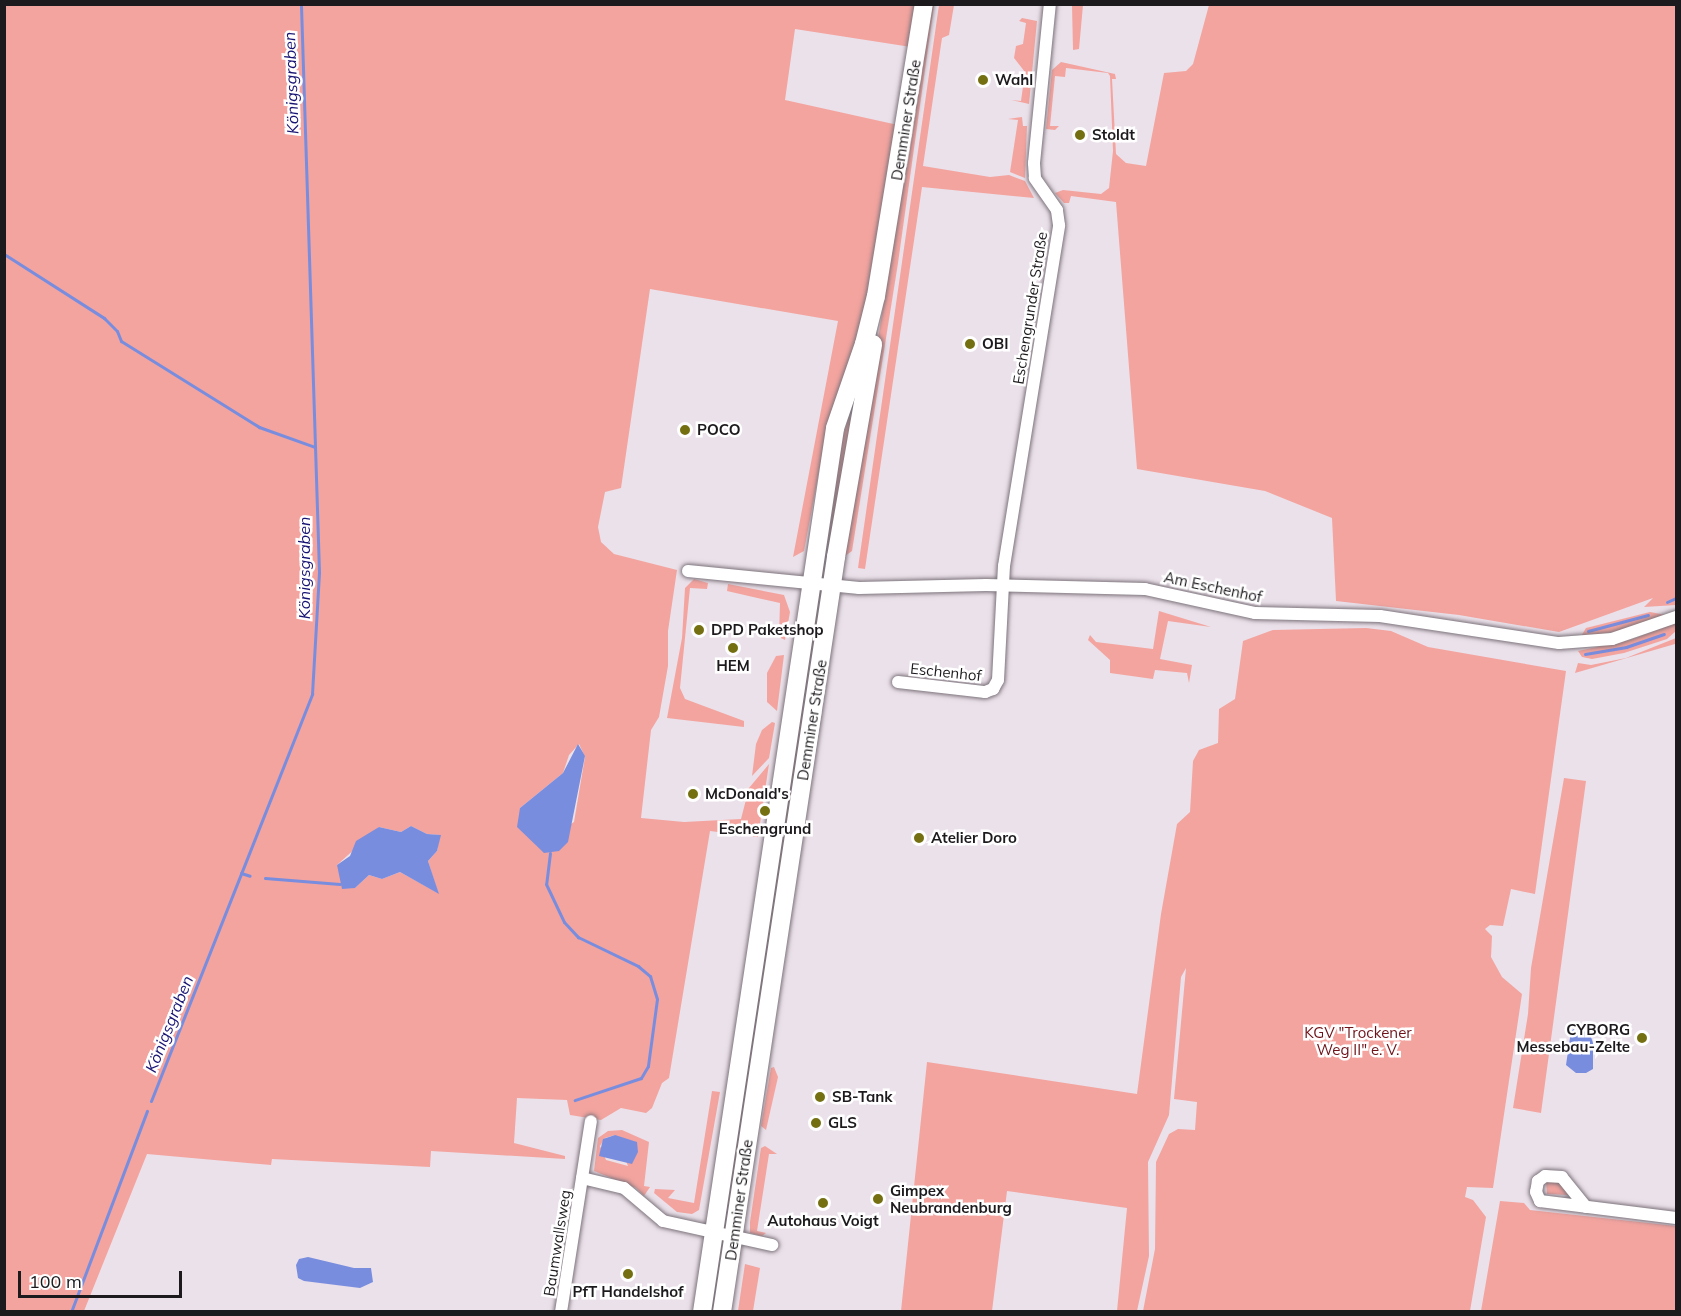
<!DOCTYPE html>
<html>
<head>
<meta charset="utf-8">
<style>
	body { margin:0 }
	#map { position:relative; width:1681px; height:1316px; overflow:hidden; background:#ebe1ea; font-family:Mulish,sans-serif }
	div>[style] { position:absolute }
	.green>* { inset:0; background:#f3a49f }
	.water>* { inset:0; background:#798ddf }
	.stream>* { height:3px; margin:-1.5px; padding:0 1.5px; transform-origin:1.5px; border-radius:1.5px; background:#798ddf }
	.roads { filter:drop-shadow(0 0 2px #7c737b) drop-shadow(0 0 2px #7c737b) }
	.street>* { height:12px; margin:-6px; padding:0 6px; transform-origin:6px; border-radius:6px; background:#fff }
	.secondary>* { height:18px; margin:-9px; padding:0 9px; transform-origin:9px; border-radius:9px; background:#fff }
	.dots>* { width:16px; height:16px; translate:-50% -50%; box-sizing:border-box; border:3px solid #fff; border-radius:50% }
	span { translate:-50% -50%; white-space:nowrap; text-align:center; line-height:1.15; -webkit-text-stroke:5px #fff; paint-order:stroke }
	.poi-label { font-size:15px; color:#1d1a1d; font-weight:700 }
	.left { translate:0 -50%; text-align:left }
	.right { translate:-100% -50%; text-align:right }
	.street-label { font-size:15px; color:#1d1a1d }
	.park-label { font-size:15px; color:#6e1319 }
	.water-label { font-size:16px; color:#171373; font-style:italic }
	.frame { position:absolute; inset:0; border:6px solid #1d1a1d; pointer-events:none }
	.scale { position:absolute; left:18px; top:1271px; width:164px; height:27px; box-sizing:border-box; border:3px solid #1d1a1d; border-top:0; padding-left:8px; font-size:18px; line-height:21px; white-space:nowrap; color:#1d1a1d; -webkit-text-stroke:4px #fff; paint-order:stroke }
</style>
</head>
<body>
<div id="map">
	<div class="green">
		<div style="clip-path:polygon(evenodd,4px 5px,917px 5px,911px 47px,795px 29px,785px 100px,898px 125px,871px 297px,828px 424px,804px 551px,793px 557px,838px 321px,650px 289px,621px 488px,605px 492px,598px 527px,601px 542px,614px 554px,677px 570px,668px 631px,668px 666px,659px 717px,651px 730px,641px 818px,684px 822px,741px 819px,749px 788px,769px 764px,758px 837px,710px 831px,669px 1078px,662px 1083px,652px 1108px,646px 1113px,621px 1108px,601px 1120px,570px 1115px,567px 1100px,517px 1098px,514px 1143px,565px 1156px,565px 1159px,431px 1151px,430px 1167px,272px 1159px,271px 1165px,147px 1154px,84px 1311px,5px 1311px,4px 5px,579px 744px,585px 757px,574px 822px,537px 846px,527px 833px,520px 808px,563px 773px,569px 755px,579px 744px,4px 5px,411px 826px,427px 834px,440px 835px,437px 851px,428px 861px,438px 893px,400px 872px,382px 879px,369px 875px,355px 888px,337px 865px,379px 827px,401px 832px,411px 826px)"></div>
		<div style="clip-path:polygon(929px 5px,934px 5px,898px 263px,852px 551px,845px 556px)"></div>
		<div style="clip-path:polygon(939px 5px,954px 5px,949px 35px,942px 38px,923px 166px,990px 177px,1009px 175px,1025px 181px,1034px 198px,922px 187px,865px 569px,858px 568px)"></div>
		<div style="clip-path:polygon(1072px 5px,1083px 5px,1079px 49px,1073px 50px)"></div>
		<div style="clip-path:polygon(1209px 5px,1676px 5px,1676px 605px,1644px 607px,1653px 598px,1559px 632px,1459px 615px,1336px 601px,1332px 518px,1265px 491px,1137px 469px,1116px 202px,1071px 196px,1069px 203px,1064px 203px,1055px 193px,1063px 190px,1101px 194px,1109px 188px,1113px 151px,1110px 76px,1108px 73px,1066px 68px,1065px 77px,1055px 76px,1050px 126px,1059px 126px,1055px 130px,1046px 129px,1052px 70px,1061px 62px,1115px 74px,1116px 79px,1112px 79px,1116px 154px,1126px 163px,1146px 166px,1164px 73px,1186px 71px,1193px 64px)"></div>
		<div style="clip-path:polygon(1022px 18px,1037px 21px,1029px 104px,1011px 100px,1021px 101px,1025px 72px,1014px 58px,1016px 46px,1023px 44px,1026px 23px,1019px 21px)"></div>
		<div style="clip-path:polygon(1022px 117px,1023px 126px,1027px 126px,1025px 178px,1010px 172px,1018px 120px,1008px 119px)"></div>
		<div style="clip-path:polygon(849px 416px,852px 421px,831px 552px,827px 551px,842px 440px)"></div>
		<div style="clip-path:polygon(694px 579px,708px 583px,707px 589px,690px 588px,680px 688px,685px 699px,744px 721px,744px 727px,667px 718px,682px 638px,685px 588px)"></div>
		<div style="clip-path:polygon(728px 584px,784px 595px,790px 612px,785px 640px,779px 637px,780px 603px,727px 591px)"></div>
		<div style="clip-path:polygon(1159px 611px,1211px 627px,1168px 621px,1160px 659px,1192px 665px,1189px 683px,1187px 673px,1155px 670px,1153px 679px,1110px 673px,1110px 660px,1088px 640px,1090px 635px,1096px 642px,1153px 649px)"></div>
		<div style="clip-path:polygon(1650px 612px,1666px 615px,1624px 630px,1580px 638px,1586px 628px)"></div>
		<div style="clip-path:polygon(812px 616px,817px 617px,803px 705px,803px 738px,729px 1215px,726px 1214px,736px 1127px)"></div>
		<div style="clip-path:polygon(1676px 623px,1676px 631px,1667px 639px,1624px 653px,1592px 659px,1582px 657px,1578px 651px,1630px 640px)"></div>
		<div style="clip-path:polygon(1366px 628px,1391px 631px,1428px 647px,1566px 671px,1535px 894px,1511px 889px,1503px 926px,1490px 925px,1485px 929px,1492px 936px,1491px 957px,1502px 977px,1522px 994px,1493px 1188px,1467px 1187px,1465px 1197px,1473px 1200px,1486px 1217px,1470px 1311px,1143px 1311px,1155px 1249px,1156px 1162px,1169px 1134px,1178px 1129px,1195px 1130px,1197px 1102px,1174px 1099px,1186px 968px,1181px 977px,1169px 1115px,1148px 1162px,1149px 1256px,1137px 1311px,1117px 1311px,1127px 1208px,1007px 1191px,992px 1311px,901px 1311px,927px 1062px,1137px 1094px,1161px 914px,1177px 824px,1190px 812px,1193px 761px,1199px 750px,1218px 743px,1219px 709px,1235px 699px,1243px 641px,1273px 630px)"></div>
		<div style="clip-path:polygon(1676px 638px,1675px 644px,1575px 673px,1578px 663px,1591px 665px,1626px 658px)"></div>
		<div style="clip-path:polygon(784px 655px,777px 711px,767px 702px,767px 673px,776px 656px)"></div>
		<div style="clip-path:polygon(772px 722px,775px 723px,769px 758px,752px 776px,756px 744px,762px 730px)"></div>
		<div style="clip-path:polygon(1564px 778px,1586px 781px,1541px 1113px,1513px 1108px,1528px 1014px,1531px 968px)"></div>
		<div style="clip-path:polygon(774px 1067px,778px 1077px,766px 1130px,761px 1126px,771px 1068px)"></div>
		<div style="clip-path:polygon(712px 1091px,720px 1092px,699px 1210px,692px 1214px,677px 1212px,654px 1193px,655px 1189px,675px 1190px,668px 1198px,694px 1203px)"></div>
		<div style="clip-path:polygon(evenodd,622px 1130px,649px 1142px,644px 1186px,650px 1187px,644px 1196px,636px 1188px,594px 1171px,598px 1138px,608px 1131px,622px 1130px,615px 1135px,628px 1166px,606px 1160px,600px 1146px,605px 1138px,615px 1135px)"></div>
		<div style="clip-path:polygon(765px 1146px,777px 1154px,769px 1154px,757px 1231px,766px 1233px,762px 1236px,750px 1233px,750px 1222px,761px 1148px)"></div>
		<div style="clip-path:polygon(1546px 1181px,1559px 1181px,1568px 1195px,1547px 1194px)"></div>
		<div style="clip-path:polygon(1500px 1201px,1524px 1203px,1530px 1210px,1676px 1226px,1676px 1311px,1481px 1311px)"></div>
		<div style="clip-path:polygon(745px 1264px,760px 1268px,753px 1311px,738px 1311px)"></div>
	</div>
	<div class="water">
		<div style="clip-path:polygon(578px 744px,585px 756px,568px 842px,559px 851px,544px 853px,517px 827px,520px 808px,563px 773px)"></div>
		<div style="clip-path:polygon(411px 826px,427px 834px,441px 835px,437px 851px,428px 861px,439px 894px,400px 872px,382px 879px,369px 875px,355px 888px,342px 889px,337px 865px,350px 856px,356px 841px,379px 827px,401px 832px)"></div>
		<div style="clip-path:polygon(1578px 1026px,1588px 1028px,1593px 1043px,1593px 1069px,1586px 1073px,1576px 1073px,1566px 1065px,1571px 1031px)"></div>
		<div style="clip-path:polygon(615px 1135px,637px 1142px,638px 1152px,632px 1164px,599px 1156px,603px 1139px)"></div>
		<div style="clip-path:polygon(308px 1257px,354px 1268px,371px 1268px,373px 1282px,360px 1288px,304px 1281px,298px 1278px,296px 1265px,299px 1259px)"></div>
	</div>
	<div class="stream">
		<div style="left:4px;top:254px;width:119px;rotate:32.6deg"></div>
		<div style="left:104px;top:318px;width:18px;rotate:45deg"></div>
		<div style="left:117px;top:331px;width:11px;rotate:68deg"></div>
		<div style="left:121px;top:341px;width:163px;rotate:31.9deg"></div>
		<div style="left:259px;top:427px;width:59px;rotate:19.7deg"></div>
		<div style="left:1667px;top:602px;width:10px;rotate:-24deg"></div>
		<div style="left:1588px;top:631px;width:62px;rotate:-14.9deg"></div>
		<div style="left:1585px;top:654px;width:42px;rotate:-9.7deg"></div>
		<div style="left:1626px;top:647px;width:40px;rotate:-18.9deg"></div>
		<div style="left:550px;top:853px;width:31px;rotate:97deg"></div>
		<div style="left:546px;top:884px;width:42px;rotate:64.7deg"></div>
		<div style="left:564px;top:922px;width:21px;rotate:47deg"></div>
		<div style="left:578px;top:937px;width:67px;rotate:25.8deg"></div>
		<div style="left:638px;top:966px;width:16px;rotate:40deg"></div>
		<div style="left:650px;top:976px;width:24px;rotate:73deg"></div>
		<div style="left:657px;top:999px;width:68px;rotate:97.7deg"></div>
		<div style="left:648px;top:1066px;width:14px;rotate:120deg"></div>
		<div style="left:641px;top:1078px;width:70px;rotate:161.6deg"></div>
		<div style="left:241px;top:873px;width:9px;rotate:18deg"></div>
		<div style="left:265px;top:878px;width:75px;rotate:4.6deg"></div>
		<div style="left:151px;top:1101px;width:438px;rotate:-68.4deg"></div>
		<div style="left:312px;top:694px;width:122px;rotate:-86.7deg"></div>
		<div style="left:319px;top:572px;width:568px;rotate:-91.82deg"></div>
		<div style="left:71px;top:1312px;width:215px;rotate:-69.3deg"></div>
	</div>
	<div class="roads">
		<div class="street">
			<div style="left:688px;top:571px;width:172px;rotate:5.7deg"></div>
			<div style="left:859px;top:588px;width:127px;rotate:-1.4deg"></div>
			<div style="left:986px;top:585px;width:159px;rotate:1.4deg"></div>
			<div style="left:1145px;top:589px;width:113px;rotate:12.3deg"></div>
			<div style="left:1255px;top:613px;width:125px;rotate:1.4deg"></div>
			<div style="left:1380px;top:616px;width:181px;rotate:8.6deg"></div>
			<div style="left:1559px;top:643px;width:53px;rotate:-4.3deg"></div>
			<div style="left:1612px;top:639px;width:68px;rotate:-19deg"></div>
			<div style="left:898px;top:682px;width:88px;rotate:6.6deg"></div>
			<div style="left:985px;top:692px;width:9px;rotate:-21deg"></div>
			<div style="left:993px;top:689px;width:10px;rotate:-61deg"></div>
			<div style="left:998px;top:680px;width:114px;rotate:-87deg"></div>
			<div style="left:1004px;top:566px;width:345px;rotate:-80.8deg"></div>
			<div style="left:1059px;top:225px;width:15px;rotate:-98deg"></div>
			<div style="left:1057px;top:210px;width:39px;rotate:-125deg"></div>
			<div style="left:1035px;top:178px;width:15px;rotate:-94deg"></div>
			<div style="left:1034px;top:163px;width:160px;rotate:-84.3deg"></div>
			<div style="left:582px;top:1178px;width:43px;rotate:13.4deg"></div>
			<div style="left:624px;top:1188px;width:51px;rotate:40.2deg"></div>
			<div style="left:663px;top:1221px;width:112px;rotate:12.4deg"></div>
			<div style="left:1586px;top:1207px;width:38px;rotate:-129deg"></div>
			<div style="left:1562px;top:1177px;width:17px;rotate:-177deg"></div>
			<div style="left:1545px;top:1176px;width:9px;rotate:144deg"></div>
			<div style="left:1538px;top:1181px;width:11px;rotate:100deg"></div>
			<div style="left:1536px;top:1192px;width:10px;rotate:66deg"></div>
			<div style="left:1540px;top:1201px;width:137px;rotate:7.1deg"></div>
			<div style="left:561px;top:1312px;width:193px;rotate:-81.1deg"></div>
		</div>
		<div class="secondary">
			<div style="left:702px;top:1312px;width:894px;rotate:-81.44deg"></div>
			<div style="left:835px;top:428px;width:89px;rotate:-71deg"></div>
			<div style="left:864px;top:344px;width:49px;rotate:-76deg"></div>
			<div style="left:876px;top:296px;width:296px;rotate:-80.7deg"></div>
			<div style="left:722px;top:1312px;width:764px;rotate:-81.41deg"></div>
			<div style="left:836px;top:557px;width:216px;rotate:-80.1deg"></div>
		</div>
	</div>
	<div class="dots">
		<div style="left:983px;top:80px;background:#747012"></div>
		<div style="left:1080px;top:135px;background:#747012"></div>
		<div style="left:970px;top:344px;background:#747012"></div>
		<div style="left:685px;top:430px;background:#747012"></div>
		<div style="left:699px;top:630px;background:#747012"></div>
		<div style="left:733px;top:648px;background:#747012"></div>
		<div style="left:693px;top:794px;background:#747012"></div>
		<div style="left:765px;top:811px;background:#747012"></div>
		<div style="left:919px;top:838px;background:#747012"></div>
		<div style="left:1642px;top:1038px;background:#747012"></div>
		<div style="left:820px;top:1097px;background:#747012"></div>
		<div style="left:816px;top:1123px;background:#747012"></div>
		<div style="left:878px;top:1199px;background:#747012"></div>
		<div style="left:823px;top:1203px;background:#747012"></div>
		<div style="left:628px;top:1274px;background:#747012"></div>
	</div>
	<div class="poi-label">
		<span class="left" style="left:995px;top:80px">Wahl</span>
		<span class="left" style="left:1092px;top:135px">Stoldt</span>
		<span class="left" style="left:982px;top:344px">OBI</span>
		<span class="left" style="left:697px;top:430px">POCO</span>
		<span class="left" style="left:711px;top:630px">DPD Paketshop</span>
		<span style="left:733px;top:666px">HEM</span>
		<span class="left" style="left:705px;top:794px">McDonald's</span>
		<span style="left:765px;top:829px">Eschengrund</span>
		<span class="left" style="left:931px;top:838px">Atelier Doro</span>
		<span class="right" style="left:1630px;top:1038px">CYBORG<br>Messebau-Zelte</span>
		<span class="left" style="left:832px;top:1097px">SB-Tank</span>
		<span class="left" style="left:828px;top:1123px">GLS</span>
		<span class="left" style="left:890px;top:1199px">Gimpex<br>Neubrandenburg</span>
		<span style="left:823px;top:1221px">Autohaus Voigt</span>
		<span style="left:628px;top:1292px">PfT Handelshof</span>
	</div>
	<div class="street-label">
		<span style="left:906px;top:120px;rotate:-81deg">Demminer Straße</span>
		<span style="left:1030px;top:308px;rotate:-81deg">Eschengrunder Straße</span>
		<span style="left:1213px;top:587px;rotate:12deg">Am Eschenhof</span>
		<span style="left:946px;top:672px;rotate:6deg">Eschenhof</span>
		<span style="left:812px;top:720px;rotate:-81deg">Demminer Straße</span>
		<span style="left:739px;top:1200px;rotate:-82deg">Demminer Straße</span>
		<span style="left:557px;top:1243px;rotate:-81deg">Baumwallsweg</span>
	</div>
	<div class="park-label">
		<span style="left:1358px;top:1041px">KGV "Trockener<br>Weg II" e. V.</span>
	</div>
	<div class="water-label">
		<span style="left:291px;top:83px;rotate:-92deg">Königsgraben</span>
		<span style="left:304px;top:568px;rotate:-90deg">Königsgraben</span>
		<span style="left:169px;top:1024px;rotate:-68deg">Königsgraben</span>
	</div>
	<div class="frame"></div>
	<div class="scale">100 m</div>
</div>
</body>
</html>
